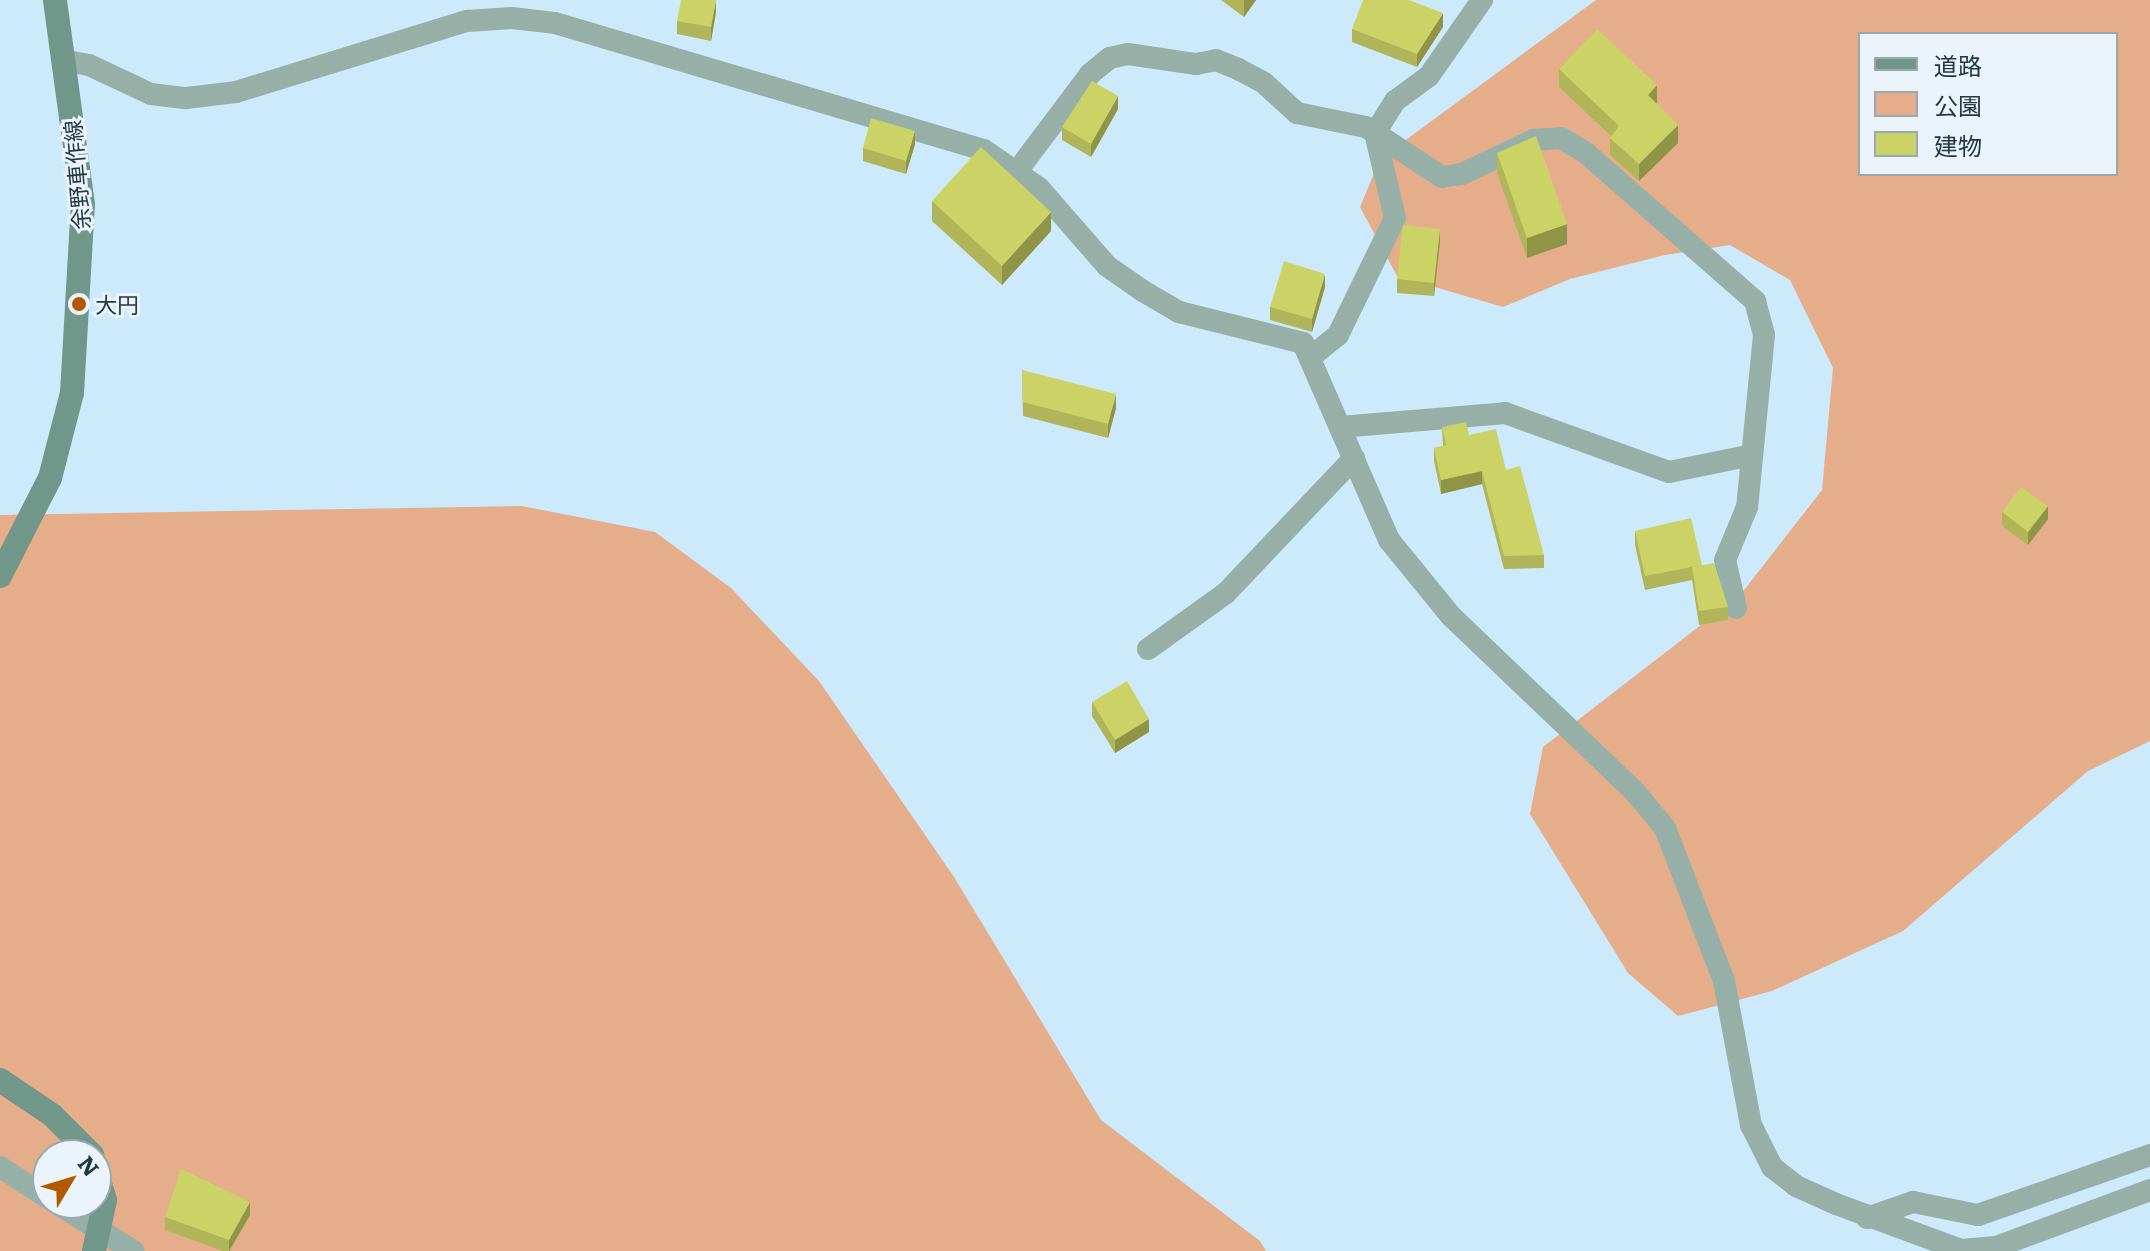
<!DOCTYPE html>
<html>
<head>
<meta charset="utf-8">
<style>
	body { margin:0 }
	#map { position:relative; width:2150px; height:1251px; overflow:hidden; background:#cceafc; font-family:Literata,"Noto Sans JP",serif }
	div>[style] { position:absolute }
	.green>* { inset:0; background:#e6ad8b }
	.minor>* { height:22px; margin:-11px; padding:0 11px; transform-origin:11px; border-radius:11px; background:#97b0a7 }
	.secondary>* { height:24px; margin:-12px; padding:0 12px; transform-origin:12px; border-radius:12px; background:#71968a }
	.wall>* { inset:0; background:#afb558 }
	.shaded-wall>* { inset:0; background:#8f9447 }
	.building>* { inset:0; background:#ccd366 }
	.dots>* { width:22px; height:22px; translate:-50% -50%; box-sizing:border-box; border:4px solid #eaf4fa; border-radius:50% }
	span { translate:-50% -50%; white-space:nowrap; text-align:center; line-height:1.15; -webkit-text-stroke:6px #eaf4fa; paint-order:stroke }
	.street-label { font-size:22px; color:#233843 }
	.poi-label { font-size:22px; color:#233843 }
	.left { translate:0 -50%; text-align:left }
	.legend { position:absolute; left:1858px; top:32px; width:260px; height:144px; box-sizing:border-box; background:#eaf4fa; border:2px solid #9aa9b1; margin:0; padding:10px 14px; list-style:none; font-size:24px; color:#233843 }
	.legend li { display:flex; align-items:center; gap:16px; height:40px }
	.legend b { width:40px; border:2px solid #9aa9b1 }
	.north { position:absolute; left:32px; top:1139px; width:80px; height:80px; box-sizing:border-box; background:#eaf4fa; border:2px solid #9aa9b1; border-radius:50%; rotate:52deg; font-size:22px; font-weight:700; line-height:32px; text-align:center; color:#233843 }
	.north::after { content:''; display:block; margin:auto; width:28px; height:36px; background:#b55802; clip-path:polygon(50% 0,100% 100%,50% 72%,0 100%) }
</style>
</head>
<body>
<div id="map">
	<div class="green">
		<div style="clip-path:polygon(evenodd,1596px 0,2150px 0,2150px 741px,2088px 771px,1903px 931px,1772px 991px,1678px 1016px,1628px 973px,1530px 814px,1543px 747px,1741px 594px,1822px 490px,1833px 368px,1790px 280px,1730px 245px,1665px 255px,1570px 279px,1503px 307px,1397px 276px,1360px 207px,1380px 159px,1596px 0,1860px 34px,2116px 34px,2116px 174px,1860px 174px,1860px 34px)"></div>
		<div style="clip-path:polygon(evenodd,522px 506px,655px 532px,731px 588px,819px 681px,954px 877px,1101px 1120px,1260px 1241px,1266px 1251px,0 1251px,0 515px,522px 506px,48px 1155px,96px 1155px,96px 1203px,48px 1203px,48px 1155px)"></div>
	</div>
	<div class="minor">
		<div style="left:63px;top:60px;width:26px;rotate:11deg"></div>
		<div style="left:89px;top:65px;width:68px;rotate:25.1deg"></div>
		<div style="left:151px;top:94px;width:35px;rotate:7deg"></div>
		<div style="left:186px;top:98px;width:50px;rotate:-6.8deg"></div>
		<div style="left:236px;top:92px;width:242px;rotate:-17.1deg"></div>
		<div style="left:467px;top:21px;width:45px;rotate:-3.8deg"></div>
		<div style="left:512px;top:18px;width:43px;rotate:6.6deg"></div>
		<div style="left:555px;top:23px;width:447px;rotate:16.5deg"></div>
		<div style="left:984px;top:150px;width:67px;rotate:34.6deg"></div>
		<div style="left:1039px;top:188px;width:103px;rotate:48.9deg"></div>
		<div style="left:1107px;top:266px;width:44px;rotate:34.8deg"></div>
		<div style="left:1143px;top:291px;width:42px;rotate:30.3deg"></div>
		<div style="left:1179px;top:312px;width:128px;rotate:14deg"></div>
		<div style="left:1303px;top:343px;width:215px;rotate:66.4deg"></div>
		<div style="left:1389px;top:540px;width:98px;rotate:50.8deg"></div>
		<div style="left:1451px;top:616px;width:255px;rotate:43.7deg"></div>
		<div style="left:1635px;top:792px;width:47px;rotate:50.2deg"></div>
		<div style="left:1665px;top:828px;width:164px;rotate:68.9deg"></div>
		<div style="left:1724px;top:981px;width:147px;rotate:79.4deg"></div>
		<div style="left:1751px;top:1125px;width:47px;rotate:63.4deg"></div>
		<div style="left:1772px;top:1167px;width:31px;rotate:38deg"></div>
		<div style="left:1796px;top:1186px;width:44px;rotate:24.2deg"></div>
		<div style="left:1836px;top:1204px;width:133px;rotate:20.2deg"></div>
		<div style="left:1961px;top:1250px;width:35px;rotate:-5deg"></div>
		<div style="left:1996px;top:1247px;width:164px;rotate:-20.3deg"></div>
		<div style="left:1018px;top:170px;width:120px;rotate:-53.1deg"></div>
		<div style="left:1090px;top:74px;width:26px;rotate:-39deg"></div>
		<div style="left:1110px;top:58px;width:18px;rotate:-13deg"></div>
		<div style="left:1128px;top:54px;width:69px;rotate:8.4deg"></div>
		<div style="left:1196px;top:64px;width:20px;rotate:-11deg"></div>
		<div style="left:1216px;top:60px;width:24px;rotate:22deg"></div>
		<div style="left:1238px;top:69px;width:30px;rotate:28deg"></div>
		<div style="left:1264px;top:83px;width:45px;rotate:42.3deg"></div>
		<div style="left:1297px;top:113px;width:70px;rotate:11.5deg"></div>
		<div style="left:1366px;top:127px;width:91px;rotate:33.3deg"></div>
		<div style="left:1442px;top:177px;width:20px;rotate:-9deg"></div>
		<div style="left:1462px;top:174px;width:80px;rotate:-25.3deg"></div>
		<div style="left:1534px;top:140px;width:27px;rotate:-4deg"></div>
		<div style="left:1561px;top:138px;width:29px;rotate:31deg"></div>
		<div style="left:1586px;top:153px;width:225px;rotate:41.2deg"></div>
		<div style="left:1755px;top:301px;width:35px;rotate:75deg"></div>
		<div style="left:1764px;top:335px;width:173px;rotate:95.6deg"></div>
		<div style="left:1747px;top:507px;width:57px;rotate:112.5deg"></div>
		<div style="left:1725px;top:560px;width:49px;rotate:77.1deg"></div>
		<div style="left:1312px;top:356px;width:33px;rotate:-39deg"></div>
		<div style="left:1338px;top:335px;width:130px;rotate:-64deg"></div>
		<div style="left:1395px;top:218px;width:87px;rotate:-103.2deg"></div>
		<div style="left:1375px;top:133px;width:38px;rotate:-58deg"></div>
		<div style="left:1395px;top:101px;width:42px;rotate:-36.3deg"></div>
		<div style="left:1429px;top:76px;width:93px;rotate:-55.1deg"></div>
		<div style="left:1340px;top:427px;width:166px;rotate:-4.8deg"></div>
		<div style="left:1505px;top:413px;width:174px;rotate:19.8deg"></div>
		<div style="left:1669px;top:472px;width:85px;rotate:-11.6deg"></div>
		<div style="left:1148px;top:649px;width:96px;rotate:-35.7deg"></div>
		<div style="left:1226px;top:593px;width:186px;rotate:-46.5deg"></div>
		<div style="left:0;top:1167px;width:57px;rotate:32.9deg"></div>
		<div style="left:56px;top:1203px;width:91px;rotate:31.9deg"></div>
		<div style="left:1867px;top:1218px;width:49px;rotate:-19.2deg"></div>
		<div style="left:1913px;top:1202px;width:66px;rotate:11.3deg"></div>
		<div style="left:1978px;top:1215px;width:182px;rotate:-19.2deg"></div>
	</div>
	<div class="secondary">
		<div style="left:0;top:576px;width:110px;rotate:-63deg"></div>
		<div style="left:50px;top:478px;width:88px;rotate:-75.5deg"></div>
		<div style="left:72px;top:393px;width:188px;rotate:-86.7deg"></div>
		<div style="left:83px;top:205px;width:207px;rotate:-97.8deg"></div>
		<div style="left:0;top:1080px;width:63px;rotate:33.9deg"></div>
		<div style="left:52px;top:1115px;width:57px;rotate:45deg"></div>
		<div style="left:94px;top:1251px;width:52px;rotate:-77.8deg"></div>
		<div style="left:105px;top:1200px;width:31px;rotate:-107deg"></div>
	</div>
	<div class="wall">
		<div style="clip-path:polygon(1221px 0,1256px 0,1244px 17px)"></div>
		<div style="clip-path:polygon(716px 12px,711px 41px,677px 34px,677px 21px)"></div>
		<div style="clip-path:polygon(1443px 27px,1417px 67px,1352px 42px,1352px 29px)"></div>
		<div style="clip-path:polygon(1559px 69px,1657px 103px,1656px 104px,1678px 143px,1639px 181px,1610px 155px,1610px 138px,1611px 136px,1559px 87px)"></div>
		<div style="clip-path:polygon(1118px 109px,1091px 157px,1062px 140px,1062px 127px)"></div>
		<div style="clip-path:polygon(915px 144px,906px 174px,863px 161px,863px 148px)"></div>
		<div style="clip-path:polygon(1497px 153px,1567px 244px,1527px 258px,1497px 173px)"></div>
		<div style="clip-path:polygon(932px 201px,1051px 231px,1002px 285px,932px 221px)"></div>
		<div style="clip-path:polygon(1440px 242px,1434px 296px,1397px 293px,1397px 279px)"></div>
		<div style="clip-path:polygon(1325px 287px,1312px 332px,1270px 320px,1270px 307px)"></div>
		<div style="clip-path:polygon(1022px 370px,1116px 408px,1108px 438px,1023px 416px)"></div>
		<div style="clip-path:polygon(1442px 427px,1469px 435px,1506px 470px,1544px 555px,1544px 568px,1504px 569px,1482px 484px,1441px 494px,1434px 461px,1434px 448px,1443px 446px)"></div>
		<div style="clip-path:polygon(2002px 512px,2048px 519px,2028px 545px,2002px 526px)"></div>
		<div style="clip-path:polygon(1635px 531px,1702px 565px,1728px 607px,1728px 620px,1699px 625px,1692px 580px,1645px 590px,1635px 545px)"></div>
		<div style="clip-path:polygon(1092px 702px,1149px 732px,1115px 753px,1092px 716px)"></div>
		<div style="clip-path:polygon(250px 1215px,230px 1251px,223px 1251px,165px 1230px,165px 1217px)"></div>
	</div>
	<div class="shaded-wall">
		<div style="clip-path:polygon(716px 0,716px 12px,711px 41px,711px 27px)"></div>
		<div style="clip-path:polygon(1244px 0,1256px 0,1244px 17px)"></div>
		<div style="clip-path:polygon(1443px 13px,1443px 27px,1417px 67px,1417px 54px)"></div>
		<div style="clip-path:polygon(1657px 85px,1657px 103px,1648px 112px,1648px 95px)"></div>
		<div style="clip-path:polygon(1118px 96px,1118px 109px,1091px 157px,1091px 144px)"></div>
		<div style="clip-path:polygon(1678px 125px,1678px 143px,1639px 181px,1639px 164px)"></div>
		<div style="clip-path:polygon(915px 131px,915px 144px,906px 174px,906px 161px)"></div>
		<div style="clip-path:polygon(1051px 212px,1051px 231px,1002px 285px,1002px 266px)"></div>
		<div style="clip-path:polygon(1567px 224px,1567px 244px,1527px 258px,1527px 238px)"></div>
		<div style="clip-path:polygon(1440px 229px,1440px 242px,1434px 296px,1434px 283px)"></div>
		<div style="clip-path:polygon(1325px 274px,1325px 287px,1312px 332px,1312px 319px)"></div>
		<div style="clip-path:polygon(1116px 394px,1116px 408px,1108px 438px,1108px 424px)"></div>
		<div style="clip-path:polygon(1482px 471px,1482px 484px,1441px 494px,1441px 480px)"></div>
		<div style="clip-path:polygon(2048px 506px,2048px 519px,2028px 545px,2028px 532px)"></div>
		<div style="clip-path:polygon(1149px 719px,1149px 732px,1115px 753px,1115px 740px)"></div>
		<div style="clip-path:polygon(250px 1202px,250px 1215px,229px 1251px,229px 1240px)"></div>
	</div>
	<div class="building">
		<div style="clip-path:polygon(681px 0,716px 0,711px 27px,677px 21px)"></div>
		<div style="clip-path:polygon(1363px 0,1409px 0,1443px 13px,1417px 54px,1352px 29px)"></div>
		<div style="clip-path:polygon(1597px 29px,1657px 85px,1648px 95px,1678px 125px,1639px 164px,1610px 138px,1619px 126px,1559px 69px)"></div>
		<div style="clip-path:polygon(1092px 81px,1118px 96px,1091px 144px,1062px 127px)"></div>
		<div style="clip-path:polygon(871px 118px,915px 131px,906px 161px,863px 148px)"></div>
		<div style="clip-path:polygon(1536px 136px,1567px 224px,1527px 238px,1497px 153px)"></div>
		<div style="clip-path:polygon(981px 147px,1051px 212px,1002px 266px,932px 201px)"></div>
		<div style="clip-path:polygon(1403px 225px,1440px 229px,1434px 283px,1397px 279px)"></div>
		<div style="clip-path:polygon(1284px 261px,1325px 274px,1312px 319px,1270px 307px)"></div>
		<div style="clip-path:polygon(1022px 370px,1116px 394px,1108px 424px,1023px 402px)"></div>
		<div style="clip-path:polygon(1466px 422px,1469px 435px,1496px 429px,1506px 470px,1520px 466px,1544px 555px,1504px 556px,1482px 471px,1441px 480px,1434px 448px,1446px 445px,1442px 427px)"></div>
		<div style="clip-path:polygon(2021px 487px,2048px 506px,2028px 532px,2002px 512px)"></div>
		<div style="clip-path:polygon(1691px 518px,1702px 565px,1645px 576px,1635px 531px)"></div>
		<div style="clip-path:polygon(1714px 563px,1728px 607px,1699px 611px,1692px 567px)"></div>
		<div style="clip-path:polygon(1127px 681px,1149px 719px,1115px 740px,1092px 702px)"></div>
		<div style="clip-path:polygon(181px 1169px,250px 1202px,229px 1240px,165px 1217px)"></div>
	</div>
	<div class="dots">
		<div style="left:79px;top:304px;background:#b55802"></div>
	</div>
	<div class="street-label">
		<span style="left:76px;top:175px;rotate:-95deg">余野車作線</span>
	</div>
	<div class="poi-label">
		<span class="left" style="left:95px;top:304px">大円</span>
	</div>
	<ul class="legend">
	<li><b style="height:10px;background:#71968a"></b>道路</li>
	<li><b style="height:22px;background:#e6ad8b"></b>公園</li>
	<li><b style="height:22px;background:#ccd366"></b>建物</li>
	</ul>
	<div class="north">N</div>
</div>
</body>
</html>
